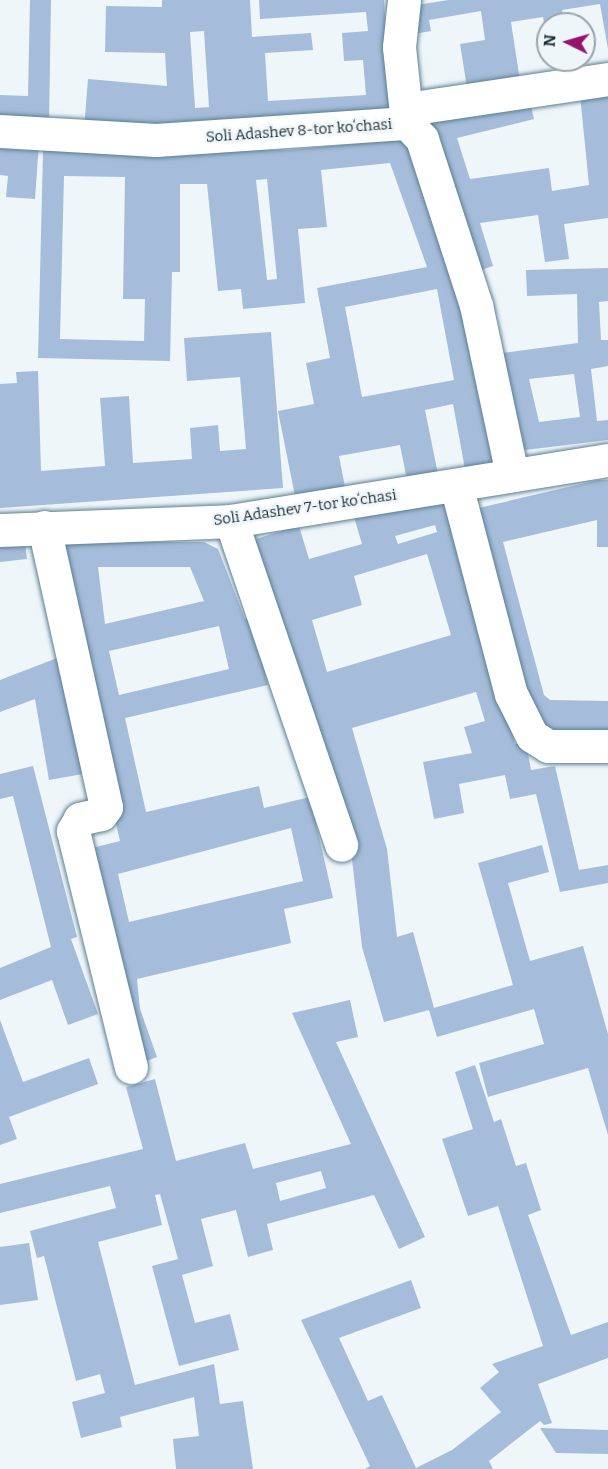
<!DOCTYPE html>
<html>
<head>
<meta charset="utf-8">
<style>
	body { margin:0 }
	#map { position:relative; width:608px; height:1469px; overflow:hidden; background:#eef6fa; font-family:Bitter,serif }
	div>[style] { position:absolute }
	.building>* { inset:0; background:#a5bdda }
	.roads { filter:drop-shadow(0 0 2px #5b7f91) drop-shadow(0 0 2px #5b7f91) }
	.minor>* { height:33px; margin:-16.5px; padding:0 16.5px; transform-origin:16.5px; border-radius:16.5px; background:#fff }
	span { translate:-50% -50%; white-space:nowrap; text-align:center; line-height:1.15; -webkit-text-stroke:4.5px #eef6fa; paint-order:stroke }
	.street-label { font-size:15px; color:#1d2c33 }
	.north { position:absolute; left:536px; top:12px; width:60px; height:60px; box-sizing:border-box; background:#eef6fa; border:2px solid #9aa5aa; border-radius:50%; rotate:275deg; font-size:16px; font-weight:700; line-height:24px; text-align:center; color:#1d2c33 }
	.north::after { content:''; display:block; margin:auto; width:21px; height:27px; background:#94146e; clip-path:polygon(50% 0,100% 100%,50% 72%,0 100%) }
</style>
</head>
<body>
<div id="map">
	<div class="building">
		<div style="clip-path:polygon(30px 0,51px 0,49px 125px,0 124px,0 95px,28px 96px)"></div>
		<div style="clip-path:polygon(evenodd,162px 0,250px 0,252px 37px,311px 33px,313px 50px,265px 53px,268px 101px,366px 95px,363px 60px,344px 61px,342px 33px,368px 31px,366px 12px,260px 19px,259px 0,384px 0,392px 122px,84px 129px,88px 79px,167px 86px,165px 53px,105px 52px,106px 6px,162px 7px,162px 0,204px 31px,209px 107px,195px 108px,190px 32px,204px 31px)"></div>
		<div style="clip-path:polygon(449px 0,608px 0,608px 49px,600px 4px,562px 10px,564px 24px,548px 24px,548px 44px,543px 17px,511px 22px,521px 87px,468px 94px,460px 44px,485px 40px,481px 11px,429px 20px,431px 31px,414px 34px,410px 6px)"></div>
		<div style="clip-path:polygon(608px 93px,608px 218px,564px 224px,569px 259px,545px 262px,538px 215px,480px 223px,493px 266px,472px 273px,424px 120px,528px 94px,534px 119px,457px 138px,470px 179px,549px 168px,552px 191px,589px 185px,580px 95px)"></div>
		<div style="clip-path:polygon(evenodd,412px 138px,456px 261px,494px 464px,465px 469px,453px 404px,425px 410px,438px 474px,407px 480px,400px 445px,339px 456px,346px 492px,296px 501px,278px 411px,314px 404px,306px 363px,330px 358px,317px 288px,427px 267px,390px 163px,321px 170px,327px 227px,298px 229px,305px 303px,243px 309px,241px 289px,218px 291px,207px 184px,180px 184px,180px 272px,172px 272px,170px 361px,38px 358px,43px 151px,290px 150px,412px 138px,64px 176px,125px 177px,123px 299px,145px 299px,144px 341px,60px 339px,64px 176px,412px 138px,267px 179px,277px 279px,267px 280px,256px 180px,267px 179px,412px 138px,437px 289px,454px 380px,362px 397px,345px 307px,437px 289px)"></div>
		<div style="clip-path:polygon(0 140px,39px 143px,35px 199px,6px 197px,8px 176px,0 175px)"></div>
		<div style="clip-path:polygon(evenodd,608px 268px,608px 301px,599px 302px,601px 340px,608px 340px,608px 366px,591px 369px,597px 421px,608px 420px,608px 440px,517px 451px,494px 354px,578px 343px,577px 294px,527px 296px,526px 270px,608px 268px,574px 374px,580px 417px,539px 422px,529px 379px,574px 374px)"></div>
		<div style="clip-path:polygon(271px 332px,283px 488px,0 508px,0 384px,17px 383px,16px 372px,38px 371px,41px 471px,105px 466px,100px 398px,129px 396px,133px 463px,192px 459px,190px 428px,218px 425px,220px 451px,246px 449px,240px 377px,187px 381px,184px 338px)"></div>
		<div style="clip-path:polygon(598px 480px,608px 480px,608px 547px,597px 547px,597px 520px,503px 542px,544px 695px,550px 700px,608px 701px,608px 738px,550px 737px,526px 718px,470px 510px)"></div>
		<div style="clip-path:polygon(evenodd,440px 492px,515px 744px,526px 742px,531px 770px,555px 766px,579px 870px,608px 865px,608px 883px,560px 892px,536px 794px,510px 799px,505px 775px,459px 784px,464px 813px,434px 819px,423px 762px,472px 753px,464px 727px,485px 721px,476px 692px,352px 728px,387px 849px,397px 937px,413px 932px,434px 1008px,513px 985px,478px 863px,542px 845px,549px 872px,508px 883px,530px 961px,583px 946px,608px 1034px,608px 1135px,588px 1068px,488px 1097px,479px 1063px,544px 1044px,534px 1009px,437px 1037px,429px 1010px,384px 1022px,362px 947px,352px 859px,329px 779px,242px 543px,299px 526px,309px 559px,362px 544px,354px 517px,440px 492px,435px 525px,437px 532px,398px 544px,395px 536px,435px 525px,440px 492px,427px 554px,451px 635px,327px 672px,312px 620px,362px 605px,354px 576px,427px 554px)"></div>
		<div style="clip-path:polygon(24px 534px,27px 559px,0 562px,0 536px)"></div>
		<div style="clip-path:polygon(evenodd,62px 542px,204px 542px,218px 549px,245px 619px,253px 618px,268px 685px,125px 718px,146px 812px,259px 786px,264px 808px,310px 797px,333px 898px,284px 909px,291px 943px,137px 979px,140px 1009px,157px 1057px,141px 1063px,84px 850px,120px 841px,78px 658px,62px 542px,98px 567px,190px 567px,204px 601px,105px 624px,98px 567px,62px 542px,219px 626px,229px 669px,119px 695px,109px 651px,219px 626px,62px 542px,291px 828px,303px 881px,129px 922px,118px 874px,291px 828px)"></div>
		<div style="clip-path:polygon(57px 658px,83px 774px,49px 780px,35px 699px,0 712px,0 680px)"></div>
		<div style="clip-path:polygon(33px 766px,77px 937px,71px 939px,98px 1014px,68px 1025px,52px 980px,0 1000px,0 968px,51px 947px,13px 796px,0 799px,0 774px)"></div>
		<div style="clip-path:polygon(evenodd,350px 1000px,358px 1037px,336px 1042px,425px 1237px,399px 1249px,374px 1195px,267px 1224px,273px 1250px,248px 1257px,236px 1210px,201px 1219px,213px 1266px,182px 1275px,195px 1323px,230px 1314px,239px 1350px,179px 1366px,152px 1266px,178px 1259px,160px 1194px,155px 1195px,162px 1225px,98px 1242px,135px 1385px,214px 1364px,220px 1404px,243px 1401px,253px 1469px,176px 1469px,173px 1439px,199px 1436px,194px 1397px,120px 1417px,122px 1427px,81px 1438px,72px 1402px,105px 1393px,100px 1374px,76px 1381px,44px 1256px,37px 1258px,30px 1231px,116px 1208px,110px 1186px,0 1213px,0 1184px,143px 1149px,126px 1087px,155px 1079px,176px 1161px,245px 1143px,253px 1169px,351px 1144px,292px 1013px,350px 1000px,321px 1171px,326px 1188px,280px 1201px,276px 1183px,321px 1171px)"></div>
		<div style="clip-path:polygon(0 1020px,23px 1082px,89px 1058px,98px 1084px,9px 1117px,17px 1139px,0 1145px)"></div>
		<div style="clip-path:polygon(475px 1065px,494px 1122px,501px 1119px,516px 1166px,526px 1163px,541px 1210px,528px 1215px,571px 1335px,608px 1322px,608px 1358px,538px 1384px,552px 1423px,544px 1425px,540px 1421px,489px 1461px,493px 1469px,365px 1469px,370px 1466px,301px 1320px,411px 1280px,421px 1308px,339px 1338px,368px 1401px,382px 1395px,416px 1468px,452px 1450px,501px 1412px,480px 1388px,499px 1372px,492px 1364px,543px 1346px,498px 1206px,468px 1216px,442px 1139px,473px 1129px,455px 1072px)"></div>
		<div style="clip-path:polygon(29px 1243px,38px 1300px,0 1305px,0 1247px)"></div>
		<div style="clip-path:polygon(540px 1428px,608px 1430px,608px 1454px,556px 1453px)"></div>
	</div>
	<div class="roads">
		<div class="minor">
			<div style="left:404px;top:0;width:47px;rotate:96.1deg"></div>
			<div style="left:399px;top:47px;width:76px;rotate:84deg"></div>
			<div style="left:407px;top:123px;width:21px;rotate:-49deg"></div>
			<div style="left:421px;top:107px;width:189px;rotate:-8.5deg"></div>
			<div style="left:0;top:131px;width:156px;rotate:3.3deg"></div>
			<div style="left:156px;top:140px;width:252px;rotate:-3.9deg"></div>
			<div style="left:407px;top:123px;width:22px;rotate:47deg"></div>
			<div style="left:422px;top:139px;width:175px;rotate:72deg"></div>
			<div style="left:476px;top:305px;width:174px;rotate:78deg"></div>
			<div style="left:456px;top:485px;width:216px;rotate:75.3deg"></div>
			<div style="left:511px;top:694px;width:47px;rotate:63.4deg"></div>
			<div style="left:532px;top:736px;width:19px;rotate:32deg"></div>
			<div style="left:548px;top:746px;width:60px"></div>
			<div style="left:231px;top:521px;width:342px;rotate:71.2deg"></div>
			<div style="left:44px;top:527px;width:287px;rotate:77.5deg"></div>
			<div style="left:106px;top:807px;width:9px;rotate:126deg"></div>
			<div style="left:101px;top:814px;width:22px;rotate:167deg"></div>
			<div style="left:80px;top:819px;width:14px;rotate:120deg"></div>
			<div style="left:73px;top:831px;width:243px;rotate:76.2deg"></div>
			<div style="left:0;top:530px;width:231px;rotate:-2.2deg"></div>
			<div style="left:231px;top:521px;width:382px;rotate:-9.2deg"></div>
		</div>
	</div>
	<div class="street-label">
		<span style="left:299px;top:131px;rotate:-4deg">Soli Adashev 8-tor koʻchasi</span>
		<span style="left:305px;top:508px;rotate:-8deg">Soli Adashev 7-tor koʻchasi</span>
	</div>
	<div class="north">N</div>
</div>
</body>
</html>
